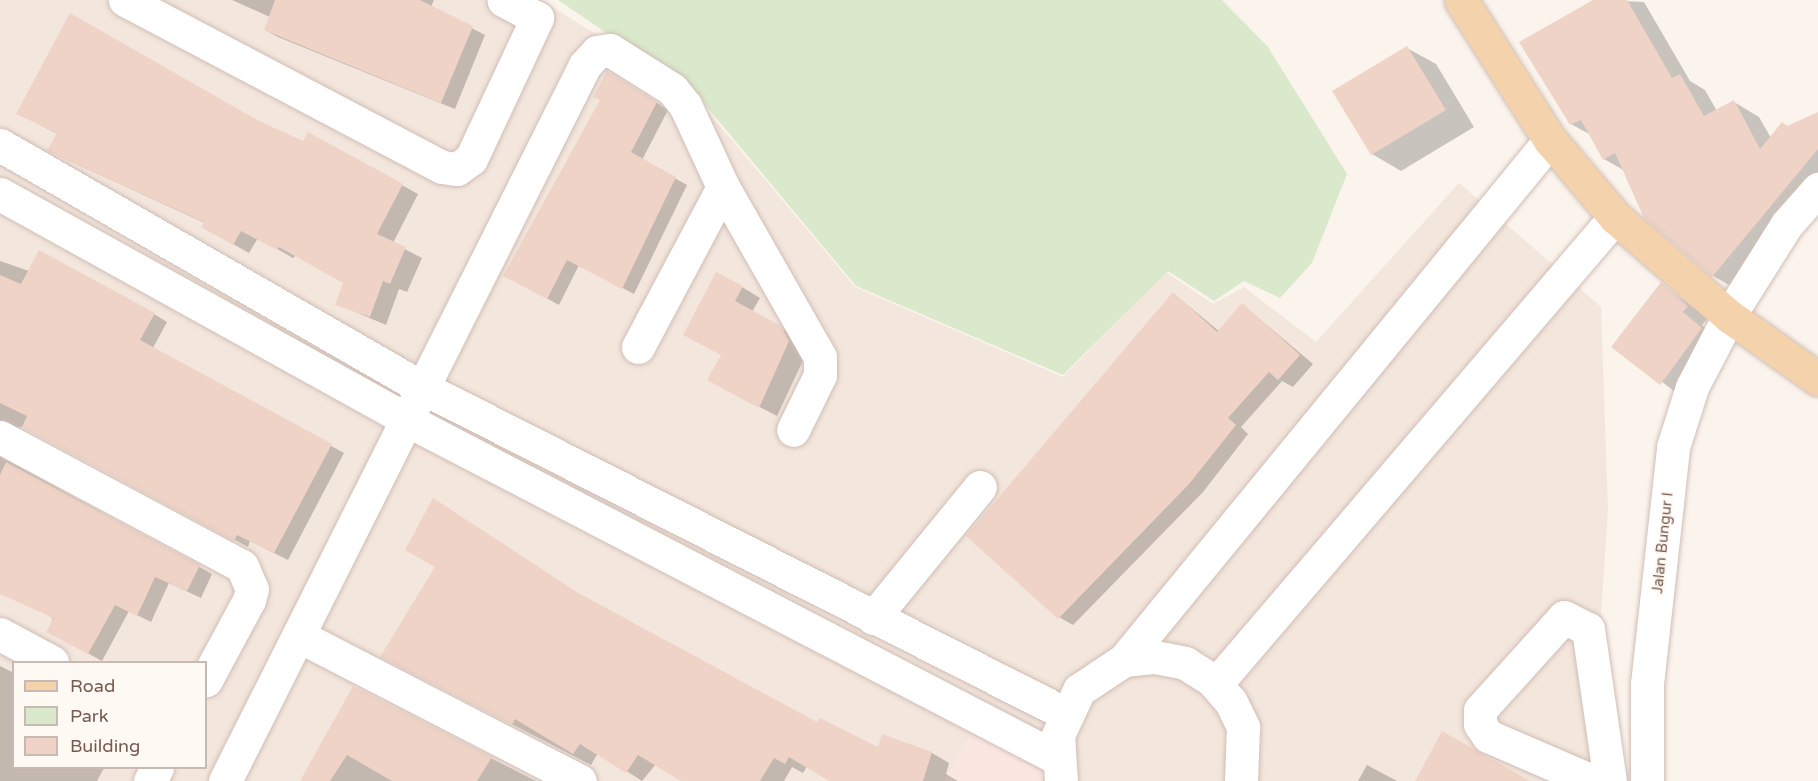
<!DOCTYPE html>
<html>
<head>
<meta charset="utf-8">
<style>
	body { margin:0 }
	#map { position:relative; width:1818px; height:781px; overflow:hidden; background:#fbf4ed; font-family:"Varela Round",sans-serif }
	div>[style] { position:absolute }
	.residential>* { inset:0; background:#f3e6dc }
	.commercial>* { inset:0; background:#fae7e2 }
	.green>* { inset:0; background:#dae9cb }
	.shadow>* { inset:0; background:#0003 }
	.building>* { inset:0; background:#efd3c7 }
	.roads { filter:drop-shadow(0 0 2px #d0beb5) drop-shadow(0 0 2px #d0beb5) }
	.minor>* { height:33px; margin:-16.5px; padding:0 16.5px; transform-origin:16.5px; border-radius:16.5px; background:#fff }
	.major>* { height:33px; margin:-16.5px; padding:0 16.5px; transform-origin:16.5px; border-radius:16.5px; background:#f4d2ac }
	span { translate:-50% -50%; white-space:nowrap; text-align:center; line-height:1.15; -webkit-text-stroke:4.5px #fef9f3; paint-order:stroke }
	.street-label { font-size:15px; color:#765a51 }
	.legend { position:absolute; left:12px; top:661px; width:195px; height:108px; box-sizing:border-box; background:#fef9f3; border:2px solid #c8b9b2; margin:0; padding:8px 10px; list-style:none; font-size:18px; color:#765a51 }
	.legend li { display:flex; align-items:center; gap:12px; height:30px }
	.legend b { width:30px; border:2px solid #c8b9b2 }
</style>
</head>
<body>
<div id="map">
	<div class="residential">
		<div style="clip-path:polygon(evenodd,0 0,541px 0,694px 95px,855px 287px,1063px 377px,1166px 272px,1213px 304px,1244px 287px,1316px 342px,1459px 183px,1601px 307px,1608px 509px,1590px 781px,0 781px,0 0,14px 662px,206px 662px,206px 768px,14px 768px,14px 662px)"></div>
	</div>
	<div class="commercial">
		<div style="clip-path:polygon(975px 726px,1043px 761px,1049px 781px,944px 781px)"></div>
	</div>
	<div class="green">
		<div style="clip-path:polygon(558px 0,1222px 0,1268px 47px,1347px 174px,1312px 263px,1280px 298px,1244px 281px,1214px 301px,1168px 271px,1063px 375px,856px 286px,696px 94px)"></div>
	</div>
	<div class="shadow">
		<div style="clip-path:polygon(232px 0,434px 0,431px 7px,485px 35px,455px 109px,278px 37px,265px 30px,270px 17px)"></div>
		<div style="clip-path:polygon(1597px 0,1644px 2px,1690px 81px,1705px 90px,1717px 111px,1734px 102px,1759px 117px,1771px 138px,1818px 113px,1818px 194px,1738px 290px,1713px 276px,1646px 217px,1625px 171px,1604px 159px,1591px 135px,1571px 124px)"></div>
		<div style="clip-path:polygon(1407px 48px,1436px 64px,1474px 127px,1401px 171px,1372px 154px)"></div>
		<div style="clip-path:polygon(619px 79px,668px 110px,642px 160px,687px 185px,634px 294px,579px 265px,559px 305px,517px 282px)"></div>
		<div style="clip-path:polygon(34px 122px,258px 123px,303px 143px,308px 134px,418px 194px,393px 243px,422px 258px,407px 292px,399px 289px,386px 325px,337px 304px,345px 283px,296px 255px,293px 258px,258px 238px,249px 253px,203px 227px,205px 223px,65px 159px,58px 134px)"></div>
		<div style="clip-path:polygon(0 261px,154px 314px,167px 322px,153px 348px,344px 453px,288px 560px,250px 541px,248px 547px,23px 427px,4px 428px,0 435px)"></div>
		<div style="clip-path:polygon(1661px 284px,1708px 318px,1702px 325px,1721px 340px,1681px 396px,1613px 346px)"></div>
		<div style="clip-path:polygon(742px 287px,760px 298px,752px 312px,798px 338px,807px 352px,777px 416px,727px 390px,723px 355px,703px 344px)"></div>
		<div style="clip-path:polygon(1173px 293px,1220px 332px,1243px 305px,1313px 364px,1293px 387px,1282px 381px,1241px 427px,1248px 434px,1203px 492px,1073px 625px,1059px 617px)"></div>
		<div style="clip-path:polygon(0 456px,212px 574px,201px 598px,169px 583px,151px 622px,129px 611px,102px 661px,48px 631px,53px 618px,0 589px)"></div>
		<div style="clip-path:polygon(539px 572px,818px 724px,879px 749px,883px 736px,932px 753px,949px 763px,946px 774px,958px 781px,832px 781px,807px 766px,803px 773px,792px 767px,784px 781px,689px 781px,656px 764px,642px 781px,598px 753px,591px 765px,399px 666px)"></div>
		<div style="clip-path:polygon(0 666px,14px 673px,14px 768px,104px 768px,97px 781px,0 781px)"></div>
		<div style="clip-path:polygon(353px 688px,536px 781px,302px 781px)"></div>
		<div style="clip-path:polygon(1367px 765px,1397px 781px,1358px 781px)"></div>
	</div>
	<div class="building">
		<div style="clip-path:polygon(275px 0,420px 0,473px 26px,441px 103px,264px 30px)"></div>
		<div style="clip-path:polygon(1593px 0,1627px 0,1672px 78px,1680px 74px,1704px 116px,1734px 100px,1760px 149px,1782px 122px,1787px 126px,1818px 112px,1818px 149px,1712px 277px,1644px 218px,1615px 153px,1603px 160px,1581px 120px,1570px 125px,1519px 42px)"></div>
		<div style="clip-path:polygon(70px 13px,259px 121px,303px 141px,308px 132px,403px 184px,377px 234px,406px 247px,390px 284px,383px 281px,370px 317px,335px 305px,343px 283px,279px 247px,277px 250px,241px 231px,233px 245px,201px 227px,204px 222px,47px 151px,57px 133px,16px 114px)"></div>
		<div style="clip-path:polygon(1407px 46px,1446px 110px,1371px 155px,1332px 91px)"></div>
		<div style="clip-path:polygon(607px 71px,657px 102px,631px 152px,676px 177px,622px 289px,567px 260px,547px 299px,503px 276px,600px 100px,593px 97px)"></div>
		<div style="clip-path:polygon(39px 250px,155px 313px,140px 340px,332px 444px,274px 553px,237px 535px,234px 541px,22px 427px,27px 416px,0 403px,0 275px,21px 284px)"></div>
		<div style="clip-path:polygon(716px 272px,743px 286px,735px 301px,781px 326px,789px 341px,759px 408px,707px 380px,721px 355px,683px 335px)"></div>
		<div style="clip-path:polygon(1661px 282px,1688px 306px,1683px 312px,1702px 328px,1660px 385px,1611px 347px)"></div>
		<div style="clip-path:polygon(1173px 292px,1217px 332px,1242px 303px,1300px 355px,1278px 380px,1269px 372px,1228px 418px,1236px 425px,1189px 484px,1058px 619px,966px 536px)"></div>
		<div style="clip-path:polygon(6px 462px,200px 565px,187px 591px,155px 577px,137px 616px,115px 605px,88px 654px,46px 632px,54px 618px,0 594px,0 475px)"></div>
		<div style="clip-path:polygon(433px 498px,580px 594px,817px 722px,820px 718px,878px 747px,882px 734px,932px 752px,923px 781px,829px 781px,789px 757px,785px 764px,774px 758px,760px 781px,681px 781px,638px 755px,626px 773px,580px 744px,573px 754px,515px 719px,512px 725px,380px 657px,435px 567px,405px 550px)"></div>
		<div style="clip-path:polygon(353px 686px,492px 757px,477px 781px,392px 781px,347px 755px,330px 781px,300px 781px)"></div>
		<div style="clip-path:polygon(1442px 731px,1481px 753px,1530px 781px,1415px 781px)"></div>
	</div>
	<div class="roads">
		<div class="minor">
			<div style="left:125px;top:0;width:358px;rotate:27.8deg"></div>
			<div style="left:442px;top:167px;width:15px;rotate:8deg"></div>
			<div style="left:457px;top:169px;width:17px;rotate:-36deg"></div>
			<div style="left:471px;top:159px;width:156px;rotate:-64.9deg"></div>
			<div style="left:537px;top:18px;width:38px;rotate:-152deg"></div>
			<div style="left:0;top:145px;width:490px;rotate:29.9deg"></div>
			<div style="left:425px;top:389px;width:716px;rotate:26.89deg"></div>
			<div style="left:0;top:194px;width:468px;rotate:29deg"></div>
			<div style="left:409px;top:421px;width:730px;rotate:27.48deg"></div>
			<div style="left:638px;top:347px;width:181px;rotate:-62deg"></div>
			<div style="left:0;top:437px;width:274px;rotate:28.1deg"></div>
			<div style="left:242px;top:566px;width:25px;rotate:67deg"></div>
			<div style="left:252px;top:589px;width:11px;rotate:105deg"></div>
			<div style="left:249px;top:600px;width:91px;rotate:118.3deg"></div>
			<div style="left:873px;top:618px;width:169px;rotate:-50.8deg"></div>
			<div style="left:0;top:634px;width:59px;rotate:28.3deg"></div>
			<div style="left:299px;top:636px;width:316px;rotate:27.3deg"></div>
			<div style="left:1124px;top:660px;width:672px;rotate:-50.67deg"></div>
			<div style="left:1216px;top:684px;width:614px;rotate:-49.49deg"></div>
			<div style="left:150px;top:781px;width:15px;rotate:-62deg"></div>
			<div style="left:225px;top:781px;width:801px;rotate:-63.31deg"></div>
			<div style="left:585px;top:65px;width:18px;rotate:-47deg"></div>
			<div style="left:597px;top:52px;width:13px;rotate:-9deg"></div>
			<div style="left:610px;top:50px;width:73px;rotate:32.2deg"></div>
			<div style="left:672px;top:89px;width:21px;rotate:51deg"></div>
			<div style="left:685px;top:105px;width:90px;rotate:65.1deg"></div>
			<div style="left:723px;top:187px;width:196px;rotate:60.3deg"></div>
			<div style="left:820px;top:357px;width:18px;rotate:90deg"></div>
			<div style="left:820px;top:375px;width:61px;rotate:116.1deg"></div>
			<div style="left:1061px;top:781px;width:46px;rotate:-93.7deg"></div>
			<div style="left:1058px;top:735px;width:50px;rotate:-65deg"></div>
			<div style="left:1079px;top:690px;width:54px;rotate:-33.7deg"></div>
			<div style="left:1124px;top:660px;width:31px;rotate:-6deg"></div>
			<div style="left:1155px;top:657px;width:31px;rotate:11deg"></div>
			<div style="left:1185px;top:663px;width:31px;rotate:32deg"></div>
			<div style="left:1211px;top:679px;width:30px;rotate:49deg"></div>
			<div style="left:1231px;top:702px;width:28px;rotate:64deg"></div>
			<div style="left:1243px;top:727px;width:54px;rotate:92.1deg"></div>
			<div style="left:1592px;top:781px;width:113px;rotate:-156.6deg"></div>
			<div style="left:1488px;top:736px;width:14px;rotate:-124deg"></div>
			<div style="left:1480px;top:724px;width:14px;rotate:-90deg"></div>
			<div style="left:1480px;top:710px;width:125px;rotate:-47.9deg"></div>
			<div style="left:1564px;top:617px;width:27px;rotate:27deg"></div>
			<div style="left:1588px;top:629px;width:154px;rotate:81.8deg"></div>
			<div style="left:1647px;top:781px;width:97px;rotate:-90deg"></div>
			<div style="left:1647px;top:684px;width:238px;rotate:-83.7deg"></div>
			<div style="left:1673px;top:447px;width:63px;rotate:-72.4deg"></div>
			<div style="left:1692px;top:387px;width:80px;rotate:-62.5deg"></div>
			<div style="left:1729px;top:316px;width:109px;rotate:-57.8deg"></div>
			<div style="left:1787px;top:224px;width:47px;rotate:-48.5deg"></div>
		</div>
		<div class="major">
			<div style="left:1461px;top:0;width:166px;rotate:57.6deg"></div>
			<div style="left:1550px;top:140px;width:101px;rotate:49.8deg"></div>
			<div style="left:1615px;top:217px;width:151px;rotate:41deg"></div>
			<div style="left:1729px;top:316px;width:109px;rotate:35.3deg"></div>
		</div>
	</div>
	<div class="street-label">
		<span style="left:1663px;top:543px;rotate:-84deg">Jalan Bungur I</span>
	</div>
	<ul class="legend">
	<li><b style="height:8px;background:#f4d2ac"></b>Road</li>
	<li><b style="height:16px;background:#dae9cb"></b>Park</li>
	<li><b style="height:16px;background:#efd3c7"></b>Building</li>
	</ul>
</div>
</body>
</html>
